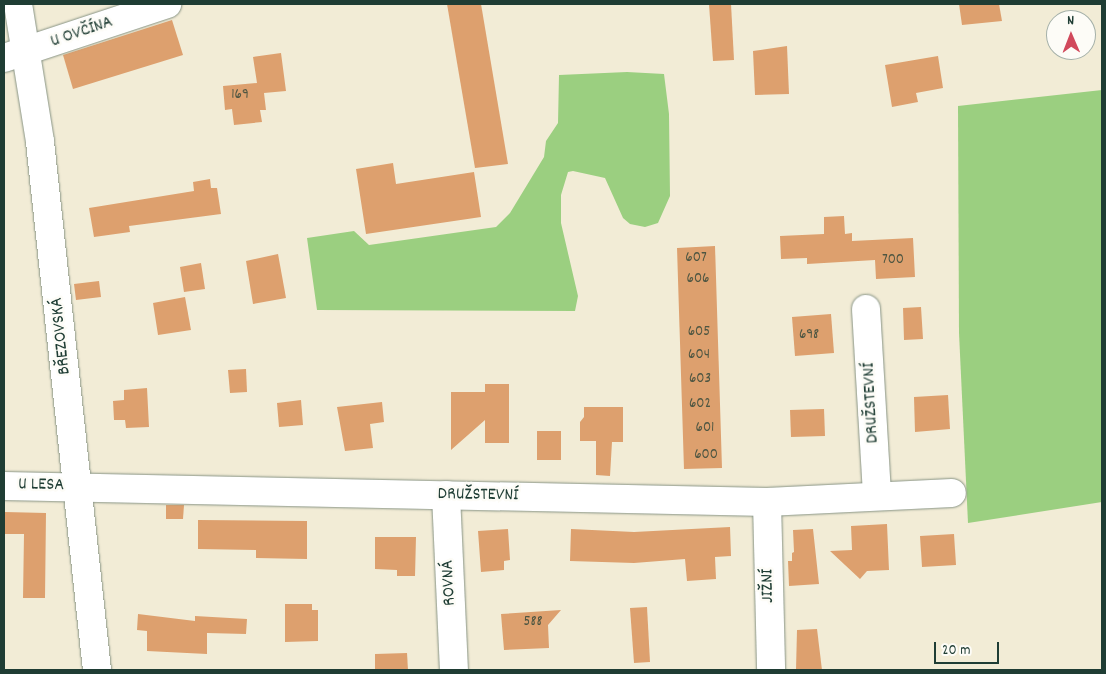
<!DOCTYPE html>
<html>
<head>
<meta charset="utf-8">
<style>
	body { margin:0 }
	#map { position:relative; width:1106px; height:674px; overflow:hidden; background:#f2ecd6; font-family:Dekko,sans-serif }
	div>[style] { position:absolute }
	.green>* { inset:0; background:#9bcf80 }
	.building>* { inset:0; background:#dda06e }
	.roads { filter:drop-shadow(0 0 1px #889485) drop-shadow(0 0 1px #889485) }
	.minor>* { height:28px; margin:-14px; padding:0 14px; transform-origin:14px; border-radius:14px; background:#fff }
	span { translate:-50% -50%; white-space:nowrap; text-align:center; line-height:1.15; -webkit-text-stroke:5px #fdfcf7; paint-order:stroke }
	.number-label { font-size:15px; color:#4e5642 }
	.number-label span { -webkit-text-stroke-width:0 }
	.street-label { font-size:18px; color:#1f3d34 }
	.frame { position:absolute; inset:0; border:5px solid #1f3d34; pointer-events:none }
	.north { position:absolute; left:1046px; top:10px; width:50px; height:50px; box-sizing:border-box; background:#fdfcf7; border:1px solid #a4b0a9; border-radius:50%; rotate:359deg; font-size:14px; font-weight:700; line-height:20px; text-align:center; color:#1f3d34 }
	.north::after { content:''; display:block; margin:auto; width:18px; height:22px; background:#d1495b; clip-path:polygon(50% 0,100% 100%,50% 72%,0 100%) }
	.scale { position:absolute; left:934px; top:642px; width:65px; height:22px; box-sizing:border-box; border:2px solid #1f3d34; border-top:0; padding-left:6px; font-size:15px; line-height:18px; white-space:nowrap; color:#1f3d34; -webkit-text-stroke:4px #fdfcf7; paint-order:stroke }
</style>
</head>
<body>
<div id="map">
	<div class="green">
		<div style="clip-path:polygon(627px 72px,664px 74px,669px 114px,670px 196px,658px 223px,645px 227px,630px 224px,623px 218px,605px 178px,573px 171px,568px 172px,561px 195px,561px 223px,578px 296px,575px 311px,317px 310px,307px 238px,354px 231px,369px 245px,496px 227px,510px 213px,544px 157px,546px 141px,558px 123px,559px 75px)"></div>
		<div style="clip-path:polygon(1102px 90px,1102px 502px,968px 523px,959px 333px,958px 106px)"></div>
	</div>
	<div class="building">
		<div style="clip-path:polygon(447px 4px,481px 4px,508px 164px,475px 168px)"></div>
		<div style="clip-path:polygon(709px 4px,731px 4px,734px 60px,713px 61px)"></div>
		<div style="clip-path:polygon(959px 4px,999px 4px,1002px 21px,962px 25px)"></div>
		<div style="clip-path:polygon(172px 20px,183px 55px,73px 89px,63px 55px)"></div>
		<div style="clip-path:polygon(787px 46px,789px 94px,755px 95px,753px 51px)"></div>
		<div style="clip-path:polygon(281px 53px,286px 91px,264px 93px,266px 110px,260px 110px,262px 122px,234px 125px,232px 109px,225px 110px,223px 86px,257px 83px,253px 57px)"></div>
		<div style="clip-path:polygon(938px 56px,943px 88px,916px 93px,918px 102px,892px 107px,885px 65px)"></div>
		<div style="clip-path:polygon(393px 163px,396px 184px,474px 172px,481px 217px,366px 234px,356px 169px)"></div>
		<div style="clip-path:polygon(210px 179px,211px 188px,217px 188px,221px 214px,129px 226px,130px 232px,94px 237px,89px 208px,194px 191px,193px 182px)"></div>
		<div style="clip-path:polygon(844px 216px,845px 234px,852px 233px,852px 241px,913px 238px,915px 277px,876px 279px,875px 260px,807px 264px,807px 258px,781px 259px,780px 236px,824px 234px,824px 217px)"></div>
		<div style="clip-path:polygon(715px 246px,722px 468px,684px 469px,677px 248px)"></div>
		<div style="clip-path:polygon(278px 254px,286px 298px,253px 304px,246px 261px)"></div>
		<div style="clip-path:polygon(201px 263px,205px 289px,184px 292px,180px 267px)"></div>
		<div style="clip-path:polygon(99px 281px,101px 297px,76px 300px,74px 284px)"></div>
		<div style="clip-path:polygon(185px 297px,191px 330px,158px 335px,153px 303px)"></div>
		<div style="clip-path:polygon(921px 307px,923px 339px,904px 340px,903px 308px)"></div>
		<div style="clip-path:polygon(831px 314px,834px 353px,795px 356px,792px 317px)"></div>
		<div style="clip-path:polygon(246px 369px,247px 392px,230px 393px,228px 370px)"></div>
		<div style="clip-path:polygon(485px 384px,509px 384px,509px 443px,485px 443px,485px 420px,451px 450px,451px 392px,485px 392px)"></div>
		<div style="clip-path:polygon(147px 388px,149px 427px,126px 428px,125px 420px,114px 420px,113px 401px,124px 400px,124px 390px)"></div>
		<div style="clip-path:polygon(948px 395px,950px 429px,915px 432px,914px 397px)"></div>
		<div style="clip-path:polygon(301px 400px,303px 425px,279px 427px,277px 403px)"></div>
		<div style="clip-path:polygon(382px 402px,384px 422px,370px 424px,373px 448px,345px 451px,337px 407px)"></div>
		<div style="clip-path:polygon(584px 407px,623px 407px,623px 442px,612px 442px,610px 476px,596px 475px,596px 441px,580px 441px,580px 422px,584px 417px)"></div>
		<div style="clip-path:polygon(824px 409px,825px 436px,791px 437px,790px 410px)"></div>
		<div style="clip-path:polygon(537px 431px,561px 431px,561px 460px,537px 460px)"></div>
		<div style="clip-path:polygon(166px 505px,184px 505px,183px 519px,166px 519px)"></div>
		<div style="clip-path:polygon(5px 512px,46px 513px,45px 598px,23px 598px,24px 534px,4px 534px)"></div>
		<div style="clip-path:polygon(198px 520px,307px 521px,307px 559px,256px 558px,256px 550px,198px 549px)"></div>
		<div style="clip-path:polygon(887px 524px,889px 570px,867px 571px,860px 579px,830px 551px,852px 550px,851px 526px)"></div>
		<div style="clip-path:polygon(730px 527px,731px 556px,715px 557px,716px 579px,687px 581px,685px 559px,634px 563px,570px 561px,571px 529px,634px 532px)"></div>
		<div style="clip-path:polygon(508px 529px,510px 560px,504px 561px,504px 570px,481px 572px,478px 531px)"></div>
		<div style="clip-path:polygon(813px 529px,819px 584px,789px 586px,788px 561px,792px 561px,792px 553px,794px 552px,793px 530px)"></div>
		<div style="clip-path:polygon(954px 534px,956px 565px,922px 567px,920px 536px)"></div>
		<div style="clip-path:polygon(375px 537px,416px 537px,415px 576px,397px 576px,397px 570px,375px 569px)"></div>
		<div style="clip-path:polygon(285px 604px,312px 604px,312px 610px,318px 610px,318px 641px,285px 642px)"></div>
		<div style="clip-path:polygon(647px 607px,650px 662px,634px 663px,630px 608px)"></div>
		<div style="clip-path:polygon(561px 610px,548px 625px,549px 648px,504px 650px,501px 614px)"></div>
		<div style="clip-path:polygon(138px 614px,195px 621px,195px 616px,247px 619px,246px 634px,207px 633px,207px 654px,147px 651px,147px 631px,137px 630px)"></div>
		<div style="clip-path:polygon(817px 629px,822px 670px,796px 670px,797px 630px)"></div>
		<div style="clip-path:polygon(407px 653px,408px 670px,375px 670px,375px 654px)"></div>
	</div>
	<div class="roads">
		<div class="minor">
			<div style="left:18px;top:4px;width:140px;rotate:80.9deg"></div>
			<div style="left:40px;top:142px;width:531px;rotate:83.84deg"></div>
			<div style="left:4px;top:58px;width:172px;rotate:-18.3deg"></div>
			<div style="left:866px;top:309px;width:187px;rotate:86.6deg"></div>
			<div style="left:4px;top:486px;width:763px;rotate:1.2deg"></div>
			<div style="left:767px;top:502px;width:185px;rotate:-2.8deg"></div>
			<div style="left:446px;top:495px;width:175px;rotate:87.4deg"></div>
			<div style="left:767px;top:502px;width:168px;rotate:88.6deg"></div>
		</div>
	</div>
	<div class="number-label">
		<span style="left:240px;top:96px">169</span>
		<span style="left:696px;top:259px">607</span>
		<span style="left:893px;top:261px">700</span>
		<span style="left:698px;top:280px">606</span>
		<span style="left:699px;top:333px">605</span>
		<span style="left:809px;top:336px">698</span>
		<span style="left:699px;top:356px">604</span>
		<span style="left:700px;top:380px">603</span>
		<span style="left:700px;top:405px">602</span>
		<span style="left:705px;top:429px">601</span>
		<span style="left:706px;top:456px">600</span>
		<span style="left:533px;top:623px">588</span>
	</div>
	<div class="street-label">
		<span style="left:82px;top:33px;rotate:-19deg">U OVČÍNA</span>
		<span style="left:62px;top:336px;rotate:-96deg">BŘEZOVSKÁ</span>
		<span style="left:872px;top:403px;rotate:-93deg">DRUŽSTEVNÍ</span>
		<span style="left:41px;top:486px;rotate:1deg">U LESA</span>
		<span style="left:478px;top:496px;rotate:1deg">DRUŽSTEVNÍ</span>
		<span style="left:450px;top:583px;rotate:-93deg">ROVNÁ</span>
		<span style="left:769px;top:586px;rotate:-91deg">JIŽNÍ</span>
	</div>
	<div class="frame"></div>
	<div class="north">N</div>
	<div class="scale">20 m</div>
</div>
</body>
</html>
